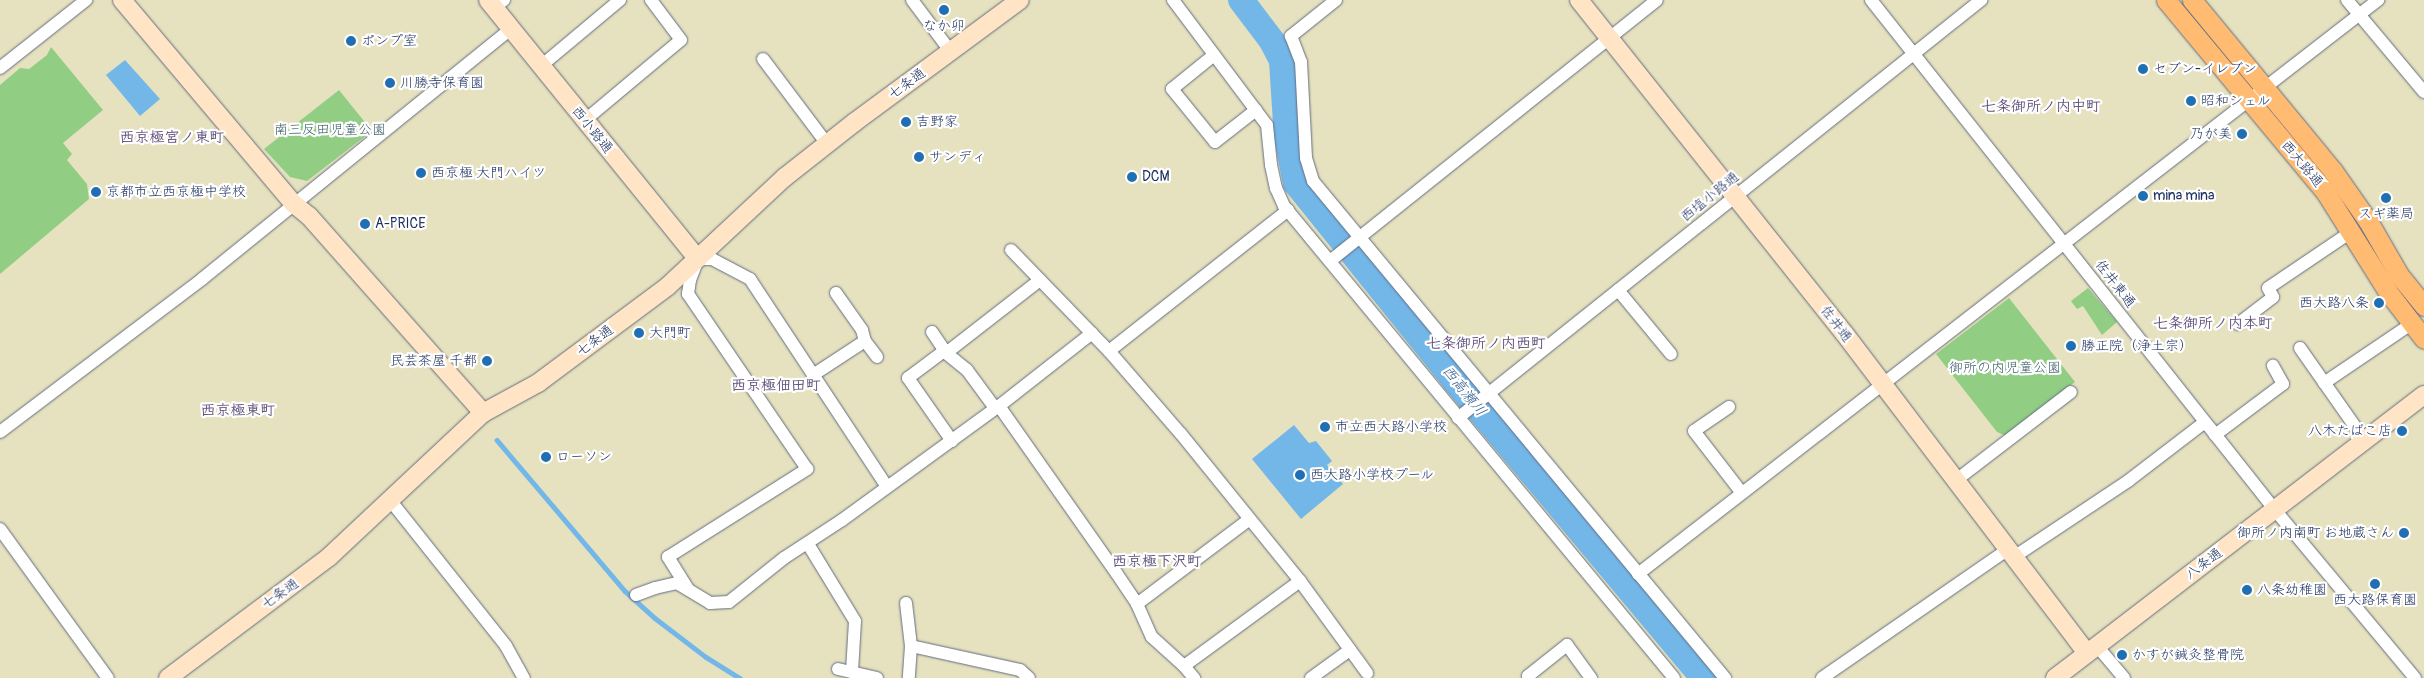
<!DOCTYPE html>
<html>
<head>
<meta charset="utf-8">
<style>
	body { margin:0 }
	#map { position:relative; width:2424px; height:678px; overflow:hidden; background:#e6e1be; font-family:Pangolin,"Klee One",sans-serif }
	div>[style] { position:absolute }
	.green>* { inset:0; background:#91ce84 }
	.water>* { inset:0; background:#73b7e9 }
	.stream>* { height:4.5px; margin:-2.25px; padding:0 2.25px; transform-origin:2.25px; border-radius:2.25px; background:#73b7e9 }
	.river>* { height:26px; margin:-13px; padding:0 13px; transform-origin:13px; border-radius:13px; background:#73b7e9 }
	.roads { filter:drop-shadow(0 0 1px #626d80) drop-shadow(0 0 1px #626d80) }
	.street>* { height:12px; margin:-6px; padding:0 6px; transform-origin:6px; border-radius:6px; background:#fff }
	.secondary>* { height:18px; margin:-9px; padding:0 9px; transform-origin:9px; border-radius:9px; background:#ffe4c6 }
	.primary>* { height:19px; margin:-9.5px; padding:0 9.5px; transform-origin:9.5px; border-radius:9.5px; background:#ffbb71 }
	.dots>* { width:14px; height:14px; translate:-50% -50%; box-sizing:border-box; border:2px solid #fff; border-radius:50% }
	span { translate:-50% -50%; white-space:nowrap; text-align:center; line-height:1.15; -webkit-text-stroke:4.5px #fff; paint-order:stroke }
	.poi-label { font-size:14px; color:#1b2f5e }
	.left { translate:0 -50%; text-align:left }
	.right { translate:-100% -50%; text-align:right }
	.street-label { font-size:14px; color:#1b2f5e }
	.park-label { font-size:14px; color:#3e5f69 }
	.neighbourhood-label { font-size:15px; color:#62537c; font-weight:700 }
	.water-label { font-size:15px; color:#3a5f8f; font-style:italic }
</style>
</head>
<body>
<div id="map">
	<div class="green">
		<div style="clip-path:polygon(51px 47px,103px 110px,63px 143px,72px 154px,67px 160px,87px 184px,89px 199px,0 274px,0 85px,20px 68px,29px 69px,47px 55px)"></div>
		<div style="clip-path:polygon(339px 90px,372px 131px,307px 181px,290px 177px,264px 149px)"></div>
		<div style="clip-path:polygon(2088px 288px,2117px 322px,2102px 335px,2083px 306px,2077px 309px,2071px 301px)"></div>
		<div style="clip-path:polygon(2009px 298px,2075px 382px,2006px 436px,1997px 432px,1936px 354px)"></div>
	</div>
	<div class="water">
		<div style="clip-path:polygon(125px 60px,160px 99px,140px 116px,106px 75px)"></div>
		<div style="clip-path:polygon(1294px 425px,1309px 443px,1316px 441px,1332px 461px,1327px 465px,1343px 484px,1301px 519px,1252px 459px)"></div>
	</div>
	<div class="stream">
		<div style="left:497px;top:440px;width:198px;rotate:49.7deg"></div>
		<div style="left:625px;top:591px;width:40px;rotate:42deg"></div>
		<div style="left:655px;top:618px;width:64px;rotate:37.4deg"></div>
		<div style="left:706px;top:657px;width:40px;rotate:32deg"></div>
	</div>
	<div class="river">
		<div style="left:1241px;top:0;width:51px;rotate:52.9deg"></div>
		<div style="left:1272px;top:41px;width:22px;rotate:63deg"></div>
		<div style="left:1282px;top:61px;width:77px;rotate:86.3deg"></div>
		<div style="left:1287px;top:138px;width:46px;rotate:78.7deg"></div>
		<div style="left:1296px;top:183px;width:254px;rotate:51.2deg"></div>
		<div style="left:1455px;top:381px;width:387px;rotate:50.1deg"></div>
	</div>
	<div class="roads">
		<div class="street">
			<div style="left:912px;top:0;width:65px;rotate:53.1deg"></div>
			<div style="left:1173px;top:0;width:156px;rotate:53.1deg"></div>
			<div style="left:1267px;top:125px;width:40px;rotate:84.3deg"></div>
			<div style="left:1271px;top:165px;width:24px;rotate:78deg"></div>
			<div style="left:1276px;top:188px;width:20px;rotate:66deg"></div>
			<div style="left:1284px;top:206px;width:612px;rotate:50.43deg"></div>
			<div style="left:1336px;top:0;width:58px;rotate:141.3deg"></div>
			<div style="left:1291px;top:36px;width:28px;rotate:69deg"></div>
			<div style="left:1301px;top:62px;width:96px;rotate:87deg"></div>
			<div style="left:1306px;top:158px;width:24px;rotate:73deg"></div>
			<div style="left:1313px;top:181px;width:646px;rotate:50.34deg"></div>
			<div style="left:1871px;top:0;width:651px;rotate:51.62deg"></div>
			<div style="left:2275px;top:510px;width:219px;rotate:50.2deg"></div>
			<div style="left:2347px;top:0;width:120px;rotate:50.1deg"></div>
			<div style="left:494px;top:8px;width:13px;rotate:-39deg"></div>
			<div style="left:1214px;top:55px;width:54px;rotate:141deg"></div>
			<div style="left:1172px;top:89px;width:68px;rotate:50.9deg"></div>
			<div style="left:1215px;top:142px;width:52px;rotate:-38deg"></div>
			<div style="left:763px;top:59px;width:106px;rotate:53deg"></div>
			<div style="left:541px;top:66px;width:103px;rotate:-39.9deg"></div>
			<div style="left:0;top:68px;width:110px;rotate:-38.3deg"></div>
			<div style="left:584px;top:121px;width:126px;rotate:-39.9deg"></div>
			<div style="left:681px;top:40px;width:50px;rotate:-126.9deg"></div>
			<div style="left:1011px;top:250px;width:141px;rotate:45.9deg"></div>
			<div style="left:1109px;top:351px;width:110px;rotate:49.1deg"></div>
			<div style="left:1181px;top:434px;width:189px;rotate:51deg"></div>
			<div style="left:1300px;top:581px;width:114px;rotate:53.9deg"></div>
			<div style="left:1330px;top:261px;width:418px;rotate:-38.6deg"></div>
			<div style="left:1618px;top:290px;width:83px;rotate:50.4deg"></div>
			<div style="left:836px;top:293px;width:45px;rotate:54.9deg"></div>
			<div style="left:862px;top:330px;width:11px;rotate:75deg"></div>
			<div style="left:865px;top:341px;width:20px;rotate:53deg"></div>
			<div style="left:2238px;top:324px;width:44px;rotate:-37.6deg"></div>
			<div style="left:2273px;top:297px;width:10px;rotate:-119deg"></div>
			<div style="left:2268px;top:288px;width:100px;rotate:-34deg"></div>
			<div style="left:932px;top:332px;width:25px;rotate:56deg"></div>
			<div style="left:946px;top:353px;width:27px;rotate:39deg"></div>
			<div style="left:967px;top:370px;width:47px;rotate:53.6deg"></div>
			<div style="left:2300px;top:348px;width:113px;rotate:55deg"></div>
			<div style="left:1109px;top:351px;width:228px;rotate:-38.2deg"></div>
			<div style="left:813px;top:375px;width:62px;rotate:-33.2deg"></div>
			<div style="left:2324px;top:383px;width:105px;rotate:-34.1deg"></div>
			<div style="left:999px;top:406px;width:205px;rotate:54.9deg"></div>
			<div style="left:1117px;top:574px;width:36px;rotate:56deg"></div>
			<div style="left:1137px;top:604px;width:36px;rotate:66deg"></div>
			<div style="left:1152px;top:637px;width:43px;rotate:42.2deg"></div>
			<div style="left:1184px;top:666px;width:16px;rotate:50deg"></div>
			<div style="left:1729px;top:407px;width:42px;rotate:145.6deg"></div>
			<div style="left:1694px;top:431px;width:78px;rotate:52.3deg"></div>
			<div style="left:1458px;top:418px;width:670px;rotate:-38.63deg"></div>
			<div style="left:0;top:432px;width:253px;rotate:-37.1deg"></div>
			<div style="left:202px;top:279px;width:397px;rotate:-39deg"></div>
			<div style="left:2215px;top:435px;width:85px;rotate:-36.9deg"></div>
			<div style="left:2283px;top:384px;width:21px;rotate:-119deg"></div>
			<div style="left:952px;top:441px;width:77px;rotate:-124.9deg"></div>
			<div style="left:908px;top:378px;width:45px;rotate:-36.9deg"></div>
			<div style="left:944px;top:351px;width:6px;rotate:-9deg"></div>
			<div style="left:950px;top:350px;width:114px;rotate:-37.9deg"></div>
			<div style="left:1955px;top:481px;width:146px;rotate:-37.5deg"></div>
			<div style="left:390px;top:500px;width:186px;rotate:51.5deg"></div>
			<div style="left:506px;top:646px;width:37px;rotate:61deg"></div>
			<div style="left:0;top:529px;width:184px;rotate:54.1deg"></div>
			<div style="left:808px;top:544px;width:90px;rotate:58.6deg"></div>
			<div style="left:855px;top:621px;width:51px;rotate:93.4deg"></div>
			<div style="left:2014px;top:557px;width:137px;rotate:-33.7deg"></div>
			<div style="left:2128px;top:481px;width:97px;rotate:-37.5deg"></div>
			<div style="left:1638px;top:574px;width:937px;rotate:-37.8deg"></div>
			<div style="left:688px;top:589px;width:38px;rotate:-122deg"></div>
			<div style="left:668px;top:557px;width:165px;rotate:-32.3deg"></div>
			<div style="left:807px;top:469px;width:212px;rotate:-124.2deg"></div>
			<div style="left:688px;top:294px;width:14px;rotate:-82deg"></div>
			<div style="left:690px;top:280px;width:22px;rotate:-69deg"></div>
			<div style="left:698px;top:259px;width:14px"></div>
			<div style="left:712px;top:259px;width:43px;rotate:27.8deg"></div>
			<div style="left:750px;top:279px;width:249px;rotate:56.6deg"></div>
			<div style="left:636px;top:595px;width:20px;rotate:-20deg"></div>
			<div style="left:655px;top:588px;width:23px;rotate:-13deg"></div>
			<div style="left:677px;top:583px;width:39px;rotate:31deg"></div>
			<div style="left:710px;top:603px;width:19px;rotate:-3deg"></div>
			<div style="left:729px;top:602px;width:70px;rotate:-38.7deg"></div>
			<div style="left:784px;top:558px;width:69px;rotate:-33.2deg"></div>
			<div style="left:842px;top:520px;width:194px;rotate:-36deg"></div>
			<div style="left:999px;top:406px;width:118px;rotate:-38.1deg"></div>
			<div style="left:906px;top:603px;width:43px;rotate:83.4deg"></div>
			<div style="left:911px;top:646px;width:32px;rotate:94deg"></div>
			<div style="left:1137px;top:604px;width:141px;rotate:-37deg"></div>
			<div style="left:911px;top:646px;width:112px;rotate:12.4deg"></div>
			<div style="left:1020px;top:670px;width:12px;rotate:42deg"></div>
			<div style="left:2097px;top:646px;width:42px;rotate:49.8deg"></div>
			<div style="left:1184px;top:666px;width:144px;rotate:-36.2deg"></div>
			<div style="left:838px;top:669px;width:40px;rotate:13deg"></div>
			<div style="left:1311px;top:678px;width:48px;rotate:-35.7deg"></div>
			<div style="left:1529px;top:678px;width:2px;rotate:-117deg"></div>
			<div style="left:1528px;top:676px;width:50px;rotate:-38.5deg"></div>
			<div style="left:1567px;top:645px;width:41px;rotate:54deg"></div>
			<div style="left:1822px;top:678px;width:226px;rotate:-34.7deg"></div>
		</div>
		<div class="secondary">
			<div style="left:122px;top:0;width:267px;rotate:49.9deg"></div>
			<div style="left:294px;top:204px;width:19px;rotate:39deg"></div>
			<div style="left:309px;top:216px;width:263px;rotate:48.5deg"></div>
			<div style="left:488px;top:0;width:333px;rotate:51deg"></div>
			<div style="left:1579px;top:0;width:426px;rotate:51.5deg"></div>
			<div style="left:1844px;top:333px;width:402px;rotate:52.8deg"></div>
			<div style="left:168px;top:678px;width:201px;rotate:-36.9deg"></div>
			<div style="left:329px;top:557px;width:211px;rotate:-43.1deg"></div>
			<div style="left:483px;top:413px;width:63px;rotate:-28.6deg"></div>
			<div style="left:538px;top:383px;width:162px;rotate:-36.7deg"></div>
			<div style="left:668px;top:286px;width:160px;rotate:-43deg"></div>
			<div style="left:785px;top:177px;width:89px;rotate:-38.2deg"></div>
			<div style="left:855px;top:122px;width:205px;rotate:-36.5deg"></div>
			<div style="left:2055px;top:678px;width:465px;rotate:-37.5deg"></div>
		</div>
		<div class="primary">
			<div style="left:2166px;top:0;width:251px;rotate:50.3deg"></div>
			<div style="left:2326px;top:193px;width:117px;rotate:57.9deg"></div>
			<div style="left:2388px;top:292px;width:59px;rotate:52.5deg"></div>
			<div style="left:2192px;top:0;width:222px;rotate:50.5deg"></div>
			<div style="left:2333px;top:171px;width:61px;rotate:55deg"></div>
			<div style="left:2368px;top:221px;width:62px;rotate:60.1deg"></div>
			<div style="left:2399px;top:275px;width:40px;rotate:51deg"></div>
		</div>
	</div>
	<div class="dots">
		<div style="left:944px;top:10px;background:#1f6fb2"></div>
		<div style="left:351px;top:41px;background:#1f6fb2"></div>
		<div style="left:2143px;top:69px;background:#1f6fb2"></div>
		<div style="left:390px;top:83px;background:#1f6fb2"></div>
		<div style="left:2191px;top:101px;background:#1f6fb2"></div>
		<div style="left:906px;top:122px;background:#1f6fb2"></div>
		<div style="left:2242px;top:134px;background:#1f6fb2"></div>
		<div style="left:919px;top:157px;background:#1f6fb2"></div>
		<div style="left:421px;top:173px;background:#1f6fb2"></div>
		<div style="left:1132px;top:177px;background:#1f6fb2"></div>
		<div style="left:96px;top:192px;background:#1f6fb2"></div>
		<div style="left:2143px;top:196px;background:#1f6fb2"></div>
		<div style="left:2386px;top:198px;background:#1f6fb2"></div>
		<div style="left:365px;top:224px;background:#1f6fb2"></div>
		<div style="left:2379px;top:303px;background:#1f6fb2"></div>
		<div style="left:639px;top:333px;background:#1f6fb2"></div>
		<div style="left:2071px;top:346px;background:#1f6fb2"></div>
		<div style="left:487px;top:361px;background:#1f6fb2"></div>
		<div style="left:1325px;top:427px;background:#1f6fb2"></div>
		<div style="left:2402px;top:431px;background:#1f6fb2"></div>
		<div style="left:546px;top:457px;background:#1f6fb2"></div>
		<div style="left:1300px;top:475px;background:#1f6fb2"></div>
		<div style="left:2404px;top:533px;background:#1f6fb2"></div>
		<div style="left:2375px;top:584px;background:#1f6fb2"></div>
		<div style="left:2247px;top:590px;background:#1f6fb2"></div>
		<div style="left:2122px;top:655px;background:#1f6fb2"></div>
	</div>
	<div class="poi-label">
		<span style="left:944px;top:26px">なか卯</span>
		<span class="left" style="left:361px;top:41px">ポンプ室</span>
		<span class="left" style="left:2153px;top:69px">セブン-イレブン</span>
		<span class="left" style="left:400px;top:83px">川勝寺保育園</span>
		<span class="left" style="left:2201px;top:101px">昭和シェル</span>
		<span class="left" style="left:916px;top:122px">吉野家</span>
		<span class="right" style="left:2232px;top:134px">乃が美</span>
		<span class="left" style="left:929px;top:157px">サンディ</span>
		<span class="left" style="left:431px;top:173px">西京極 大門ハイツ</span>
		<span class="left" style="left:1142px;top:177px">DCM</span>
		<span class="left" style="left:106px;top:192px">京都市立西京極中学校</span>
		<span class="left" style="left:2153px;top:196px">mina mina</span>
		<span style="left:2386px;top:214px">スギ薬局</span>
		<span class="left" style="left:375px;top:224px">A-PRICE</span>
		<span class="right" style="left:2369px;top:303px">西大路八条</span>
		<span class="left" style="left:649px;top:333px">大門町</span>
		<span class="left" style="left:2081px;top:346px">勝正院（浄土宗）</span>
		<span class="right" style="left:477px;top:361px">民芸茶屋 千都</span>
		<span class="left" style="left:1335px;top:427px">市立西大路小学校</span>
		<span class="right" style="left:2392px;top:431px">八木たばこ店</span>
		<span class="left" style="left:556px;top:457px">ローソン</span>
		<span class="left" style="left:1310px;top:475px">西大路小学校プール</span>
		<span class="right" style="left:2394px;top:533px">御所ノ内南町 お地蔵さん</span>
		<span class="left" style="left:2257px;top:590px">八条幼稚園</span>
		<span style="left:2375px;top:600px">西大路保育園</span>
		<span class="left" style="left:2132px;top:655px">かすが鍼灸整骨院</span>
	</div>
	<div class="street-label">
		<span style="left:907px;top:84px;rotate:-36deg">七条通</span>
		<span style="left:592px;top:130px;rotate:51deg">西小路通</span>
		<span style="left:2302px;top:164px;rotate:50deg">西大路通</span>
		<span style="left:1710px;top:197px;rotate:-39deg">西塩小路通</span>
		<span style="left:2115px;top:284px;rotate:52deg">佐井東通</span>
		<span style="left:1836px;top:324px;rotate:52deg">佐井通</span>
		<span style="left:595px;top:341px;rotate:-37deg">七条通</span>
		<span style="left:2204px;top:564px;rotate:-37deg">八条通</span>
		<span style="left:280px;top:594px;rotate:-35deg">七条通</span>
	</div>
	<div class="park-label">
		<span style="left:330px;top:130px">南三反田児童公園</span>
		<span style="left:2005px;top:368px">御所の内児童公園</span>
	</div>
	<div class="neighbourhood-label">
		<span style="left:2041px;top:107px">七条御所ノ内中町</span>
		<span style="left:172px;top:138px">西京極宮ノ東町</span>
		<span style="left:2213px;top:324px">七条御所ノ内本町</span>
		<span style="left:1486px;top:344px">七条御所ノ内西町</span>
		<span style="left:776px;top:386px">西京極佃田町</span>
		<span style="left:238px;top:411px">西京極東町</span>
		<span style="left:1157px;top:562px">西京極下沢町</span>
	</div>
	<div class="water-label">
		<span style="left:1464px;top:391px;rotate:51deg">西高瀬川</span>
	</div>
</div>
</body>
</html>
